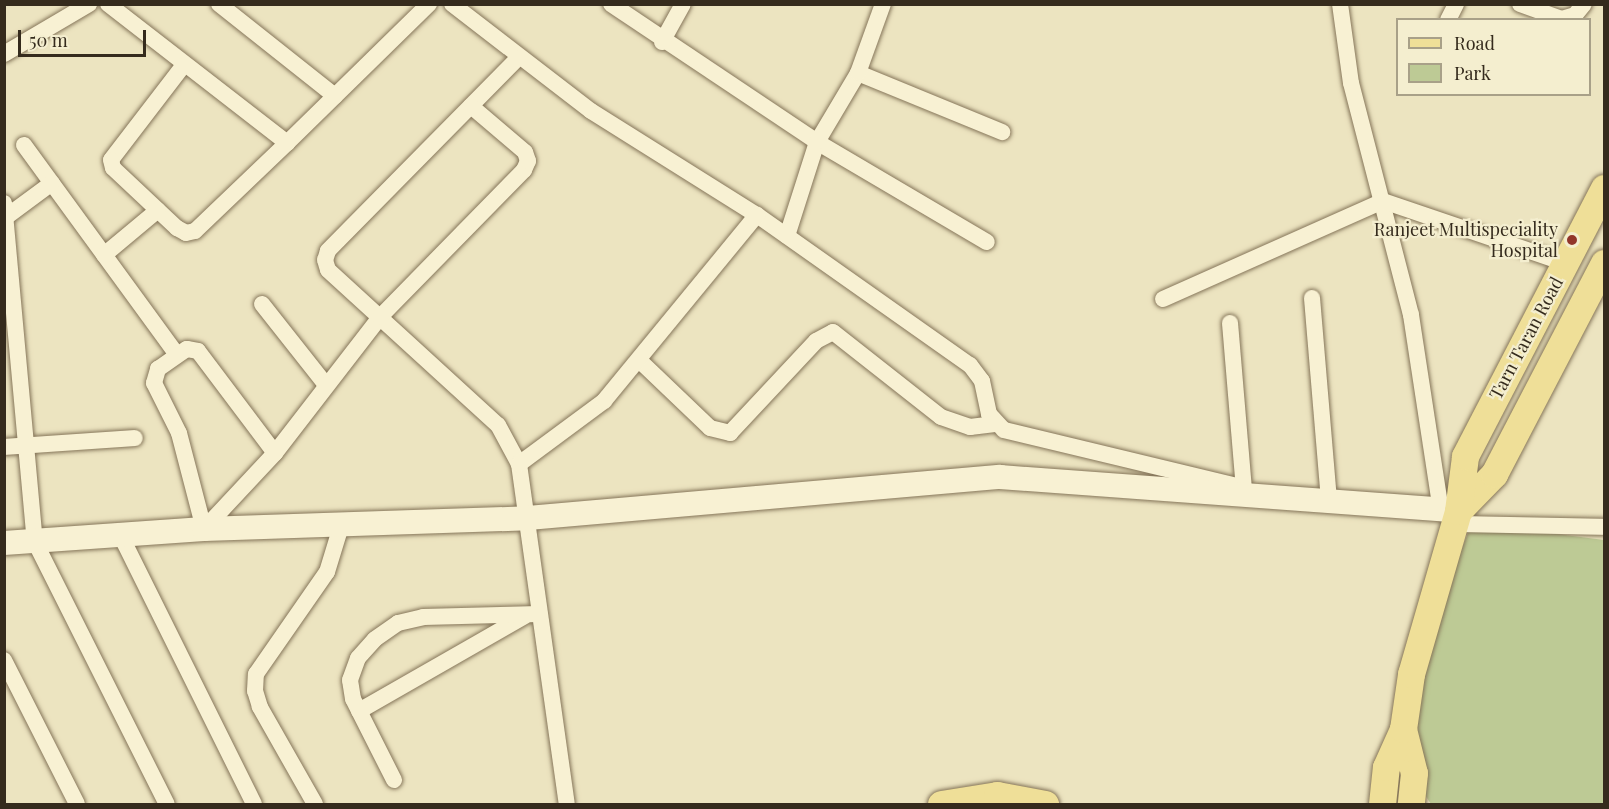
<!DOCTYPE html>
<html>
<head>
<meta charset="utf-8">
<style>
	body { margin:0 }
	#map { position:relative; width:1609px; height:809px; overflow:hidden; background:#ece4c0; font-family:"Playfair Display",serif }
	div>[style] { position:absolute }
	.green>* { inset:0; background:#bdca95 }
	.roads { filter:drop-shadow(0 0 2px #857559) drop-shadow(0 0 2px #857559) }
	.street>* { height:16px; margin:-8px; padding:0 8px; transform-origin:8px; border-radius:8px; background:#f8f1d3 }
	.secondary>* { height:24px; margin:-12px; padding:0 12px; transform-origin:12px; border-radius:12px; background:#f8f1d3 }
	.primary>* { height:27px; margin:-13.5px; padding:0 13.5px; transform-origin:13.5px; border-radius:13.5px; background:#efdf98 }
	.dots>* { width:16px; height:16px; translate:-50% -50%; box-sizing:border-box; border:3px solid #f4eecf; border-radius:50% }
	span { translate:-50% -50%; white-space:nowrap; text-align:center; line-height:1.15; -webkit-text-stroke:4.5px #f4eecf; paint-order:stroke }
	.poi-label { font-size:18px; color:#352b1d }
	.right { translate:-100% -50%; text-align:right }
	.street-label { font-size:18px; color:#352b1d }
	.frame { position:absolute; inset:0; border:6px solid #352b1d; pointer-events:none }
	.legend { position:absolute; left:1396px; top:18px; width:195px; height:78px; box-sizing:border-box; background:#f4eecf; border:2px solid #a8a088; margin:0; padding:8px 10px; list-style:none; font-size:18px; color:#352b1d }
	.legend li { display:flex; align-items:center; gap:12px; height:30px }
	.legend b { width:30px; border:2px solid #a8a088 }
	.scale { position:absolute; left:18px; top:30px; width:128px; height:27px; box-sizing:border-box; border:3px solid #352b1d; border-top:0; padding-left:8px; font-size:18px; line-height:21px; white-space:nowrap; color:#352b1d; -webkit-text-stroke:4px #f4eecf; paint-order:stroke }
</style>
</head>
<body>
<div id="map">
	<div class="green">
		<div style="clip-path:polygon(1472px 523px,1604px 540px,1604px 804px,1431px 804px,1412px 776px,1410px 680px)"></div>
	</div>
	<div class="roads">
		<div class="street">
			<div style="left:108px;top:4px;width:227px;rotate:37.8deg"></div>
			<div style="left:287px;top:143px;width:199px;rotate:-44.4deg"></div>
			<div style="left:219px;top:4px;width:148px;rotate:38.4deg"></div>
			<div style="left:452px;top:4px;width:175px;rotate:37.6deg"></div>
			<div style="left:591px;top:111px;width:196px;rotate:32.1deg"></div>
			<div style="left:757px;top:215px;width:261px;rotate:35.2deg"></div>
			<div style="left:970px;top:365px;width:20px;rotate:53deg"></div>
			<div style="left:982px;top:381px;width:34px;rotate:78deg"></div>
			<div style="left:989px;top:414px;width:22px;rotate:47deg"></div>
			<div style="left:1004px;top:430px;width:236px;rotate:13.5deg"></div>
			<div style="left:611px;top:4px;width:248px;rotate:33.8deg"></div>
			<div style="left:817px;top:142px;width:197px;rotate:30.5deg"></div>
			<div style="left:1340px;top:4px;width:80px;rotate:82.1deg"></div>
			<div style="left:1351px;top:83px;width:240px;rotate:75.5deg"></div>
			<div style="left:1411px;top:315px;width:197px;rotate:81.3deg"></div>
			<div style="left:1520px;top:4px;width:45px;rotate:19.7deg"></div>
			<div style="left:1562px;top:19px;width:14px;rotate:-17deg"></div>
			<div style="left:1575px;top:15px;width:14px;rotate:-51deg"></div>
			<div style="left:1448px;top:20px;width:18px;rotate:-63deg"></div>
			<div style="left:662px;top:42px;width:43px;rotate:-61.1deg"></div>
			<div style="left:4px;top:54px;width:99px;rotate:-30.5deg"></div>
			<div style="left:518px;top:58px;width:271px;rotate:134.6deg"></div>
			<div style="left:328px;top:251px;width:9px;rotate:108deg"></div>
			<div style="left:325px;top:260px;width:10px;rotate:73deg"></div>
			<div style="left:328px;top:270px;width:230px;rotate:42.4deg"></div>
			<div style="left:498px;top:425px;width:44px;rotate:61.7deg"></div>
			<div style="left:519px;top:464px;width:343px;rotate:82deg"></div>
			<div style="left:183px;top:66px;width:118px;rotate:127.5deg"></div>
			<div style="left:111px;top:160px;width:8px;rotate:76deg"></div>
			<div style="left:113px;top:168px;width:88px;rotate:43.2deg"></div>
			<div style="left:177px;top:228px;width:10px;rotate:29deg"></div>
			<div style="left:186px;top:233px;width:9px;rotate:-13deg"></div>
			<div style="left:195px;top:231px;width:127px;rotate:-43.7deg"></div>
			<div style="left:858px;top:73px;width:156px;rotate:22.3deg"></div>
			<div style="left:24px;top:145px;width:260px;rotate:53.9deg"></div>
			<div style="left:4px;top:203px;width:340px;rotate:84.8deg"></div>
			<div style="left:35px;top:542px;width:293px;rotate:63.3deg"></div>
			<div style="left:6px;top:217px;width:57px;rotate:-36.5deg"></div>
			<div style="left:787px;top:236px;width:99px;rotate:-72.3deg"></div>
			<div style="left:817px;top:142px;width:80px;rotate:-59.3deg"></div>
			<div style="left:858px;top:73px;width:73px;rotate:-70.1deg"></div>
			<div style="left:104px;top:255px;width:70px;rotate:-39.8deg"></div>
			<div style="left:1312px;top:298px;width:204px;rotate:85.2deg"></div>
			<div style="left:1163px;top:299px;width:241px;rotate:-24deg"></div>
			<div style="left:1383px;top:201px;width:192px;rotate:18.8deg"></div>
			<div style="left:262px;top:304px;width:103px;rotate:51.7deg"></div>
			<div style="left:1230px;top:323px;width:166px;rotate:85.2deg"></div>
			<div style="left:640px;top:361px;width:97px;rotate:43.7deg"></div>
			<div style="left:710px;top:428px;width:21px;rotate:14deg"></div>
			<div style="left:730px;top:433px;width:126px;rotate:-46.9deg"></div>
			<div style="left:816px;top:341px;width:19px;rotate:-28deg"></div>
			<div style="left:833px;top:332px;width:137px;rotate:38.2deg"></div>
			<div style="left:941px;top:417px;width:31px;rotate:19deg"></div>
			<div style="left:970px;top:427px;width:25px;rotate:-7deg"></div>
			<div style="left:4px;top:447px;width:131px;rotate:-3.9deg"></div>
			<div style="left:519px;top:464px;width:106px;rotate:-36.5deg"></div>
			<div style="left:604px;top:401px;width:241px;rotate:-50.6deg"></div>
			<div style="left:1454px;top:524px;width:150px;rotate:1.1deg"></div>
			<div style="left:204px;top:529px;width:104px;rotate:-46.9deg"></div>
			<div style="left:275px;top:453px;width:172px;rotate:-52.3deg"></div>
			<div style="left:380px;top:317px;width:206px;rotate:-45.6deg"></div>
			<div style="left:524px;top:170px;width:10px;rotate:-66deg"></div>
			<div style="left:528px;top:161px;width:9px;rotate:-108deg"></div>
			<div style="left:525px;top:152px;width:71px;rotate:-139.6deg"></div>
			<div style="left:204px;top:529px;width:99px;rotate:-104.6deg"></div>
			<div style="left:179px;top:433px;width:56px;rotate:-116.6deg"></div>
			<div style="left:154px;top:383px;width:15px;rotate:-74deg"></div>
			<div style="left:158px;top:369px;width:35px;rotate:-35deg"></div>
			<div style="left:187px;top:349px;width:11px;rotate:10deg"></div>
			<div style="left:198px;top:351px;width:128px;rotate:53deg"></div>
			<div style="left:121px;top:536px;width:299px;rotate:63.6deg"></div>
			<div style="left:4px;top:660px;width:161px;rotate:63.1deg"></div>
			<div style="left:359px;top:711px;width:191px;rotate:-29.8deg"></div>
			<div style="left:394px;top:780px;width:91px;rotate:-116.8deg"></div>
			<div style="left:353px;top:699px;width:19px;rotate:-99deg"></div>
			<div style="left:350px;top:680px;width:23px;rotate:-70deg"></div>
			<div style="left:358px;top:658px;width:25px;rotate:-48deg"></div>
			<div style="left:375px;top:639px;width:28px;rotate:-35deg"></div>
			<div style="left:398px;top:623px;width:26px;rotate:-13deg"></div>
			<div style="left:423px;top:617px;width:116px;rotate:-1.5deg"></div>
			<div style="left:315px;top:804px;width:112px;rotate:-119.6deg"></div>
			<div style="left:260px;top:707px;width:17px;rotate:-107deg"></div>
			<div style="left:255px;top:691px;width:17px;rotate:-87deg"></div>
			<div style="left:256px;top:674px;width:124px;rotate:-55.2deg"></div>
			<div style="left:327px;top:572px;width:51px;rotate:-73deg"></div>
		</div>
		<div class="secondary">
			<div style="left:4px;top:543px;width:200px;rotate:-4deg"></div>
			<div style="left:204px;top:529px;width:324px;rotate:-1.9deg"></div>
			<div style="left:528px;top:518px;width:474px;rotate:-5deg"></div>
			<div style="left:1000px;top:477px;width:459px;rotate:4.2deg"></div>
		</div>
		<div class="primary">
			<div style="left:1458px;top:511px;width:52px;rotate:-45.8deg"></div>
			<div style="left:1494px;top:474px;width:238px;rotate:-62.5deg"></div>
			<div style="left:1403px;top:729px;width:45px;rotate:76deg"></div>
			<div style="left:1414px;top:773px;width:31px;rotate:96deg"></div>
			<div style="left:941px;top:804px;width:57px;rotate:-9.1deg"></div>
			<div style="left:997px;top:795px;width:49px;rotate:10.6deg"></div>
			<div style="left:1382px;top:804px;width:37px;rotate:-84deg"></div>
			<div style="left:1386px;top:767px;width:42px;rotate:-65.9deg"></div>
			<div style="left:1403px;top:729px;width:56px;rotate:-81.7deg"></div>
			<div style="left:1411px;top:674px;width:170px;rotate:-73.9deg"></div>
			<div style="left:1458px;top:511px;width:55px;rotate:-82.7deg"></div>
			<div style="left:1465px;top:456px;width:302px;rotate:-62.6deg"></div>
		</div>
	</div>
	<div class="dots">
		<div style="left:1572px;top:240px;background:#92362a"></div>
	</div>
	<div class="poi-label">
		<span class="right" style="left:1558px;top:240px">Ranjeet Multispeciality<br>Hospital</span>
	</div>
	<div class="street-label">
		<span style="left:1526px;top:338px;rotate:-62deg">Tarn Taran Road</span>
	</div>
	<div class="frame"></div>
	<ul class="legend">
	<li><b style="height:8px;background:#efdf98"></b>Road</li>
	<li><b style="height:16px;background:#bdca95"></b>Park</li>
	</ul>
	<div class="scale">50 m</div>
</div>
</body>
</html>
